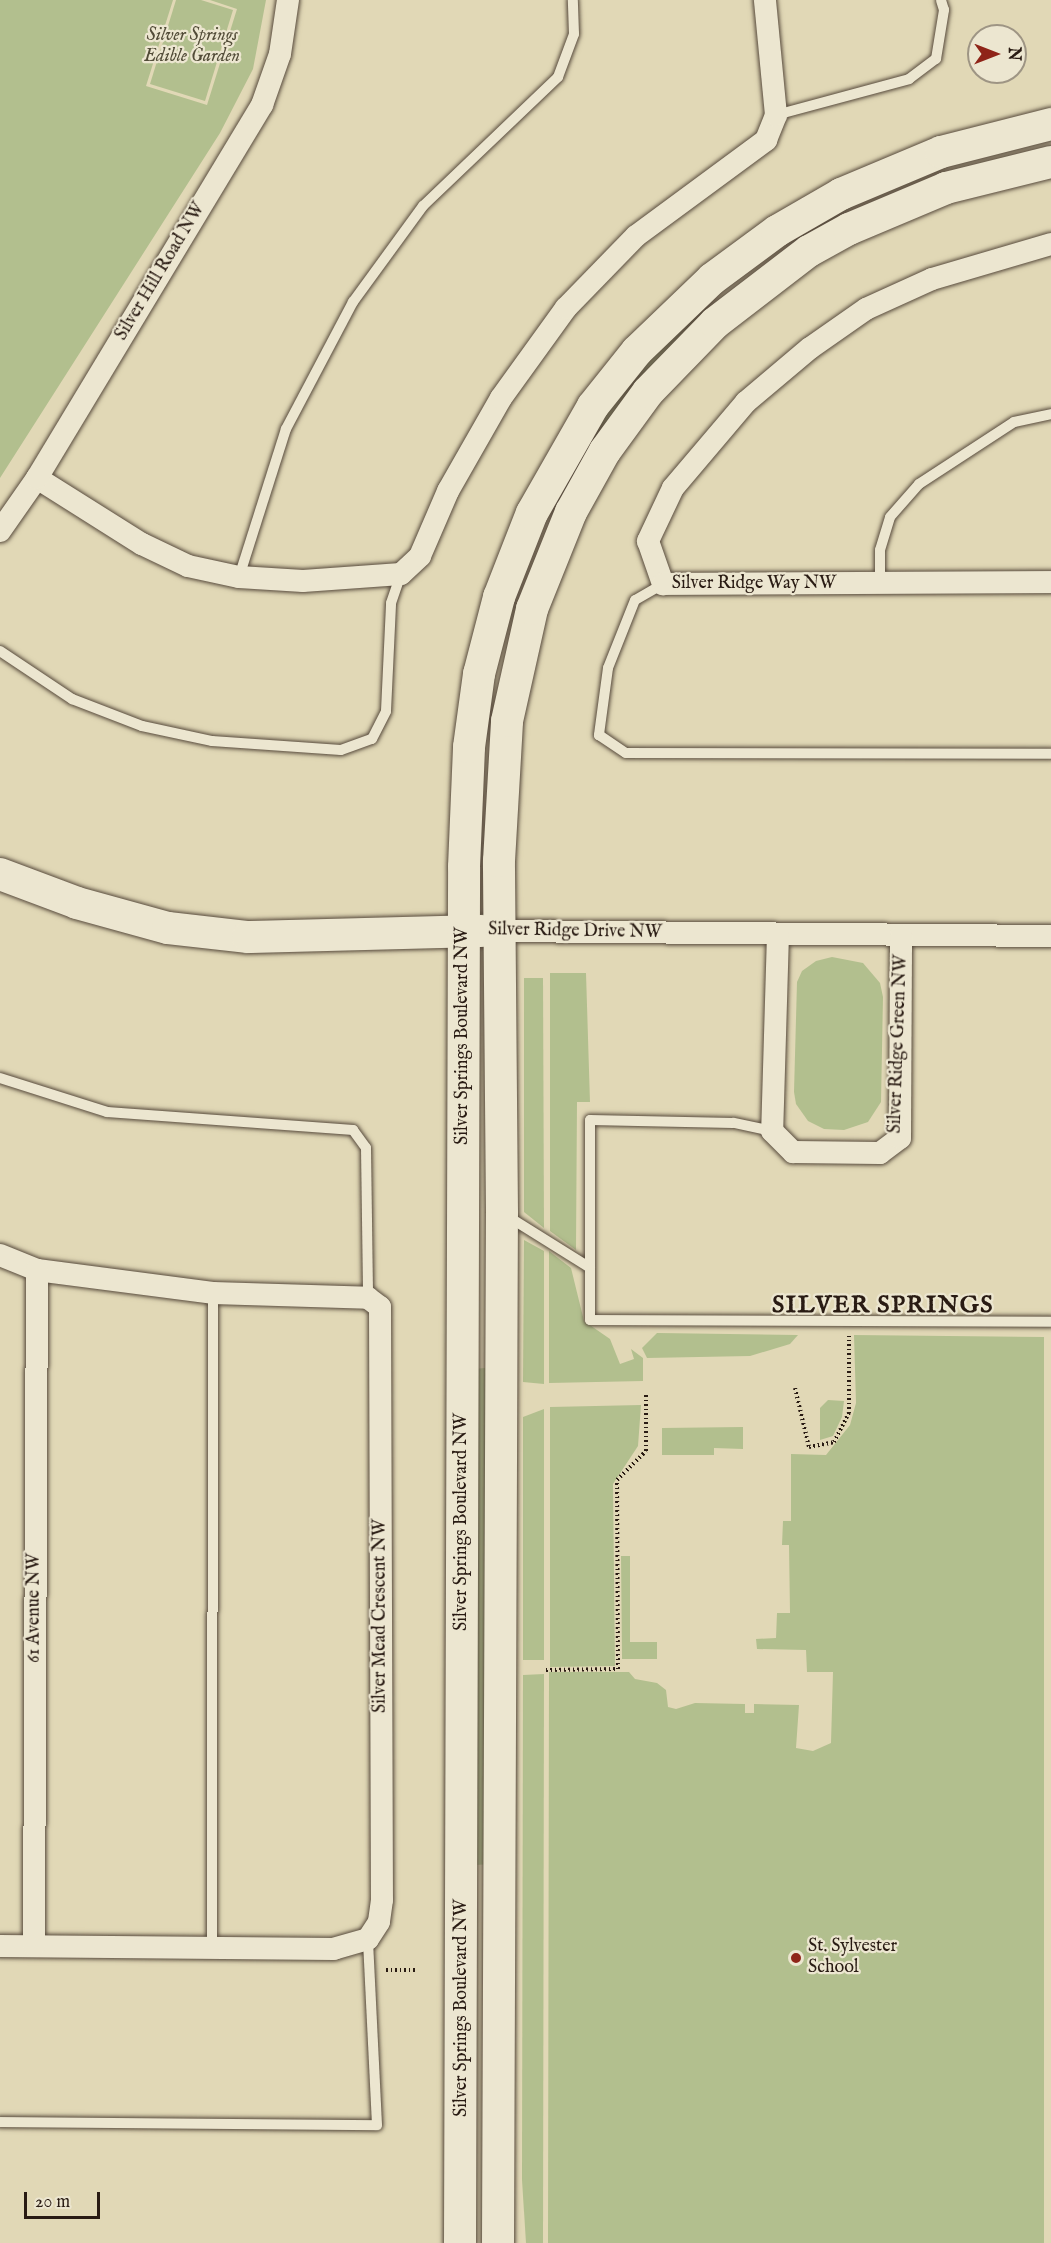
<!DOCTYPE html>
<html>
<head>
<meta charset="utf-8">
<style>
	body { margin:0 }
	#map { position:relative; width:1051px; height:2243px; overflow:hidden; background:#e1d8b6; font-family:"IM FELL English",serif }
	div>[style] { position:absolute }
	.green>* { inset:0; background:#b2bf8e }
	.path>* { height:4px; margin-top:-2px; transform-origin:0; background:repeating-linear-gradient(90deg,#291b13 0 1.5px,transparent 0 4.5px) }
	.roads { filter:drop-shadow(0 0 2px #574a3c) drop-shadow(0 0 2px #574a3c) }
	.lane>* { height:10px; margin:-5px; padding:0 5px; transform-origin:5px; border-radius:5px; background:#ece6d0 }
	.street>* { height:22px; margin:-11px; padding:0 11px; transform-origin:11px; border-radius:11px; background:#ece6d0 }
	.secondary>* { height:32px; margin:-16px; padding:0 16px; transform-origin:16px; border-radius:16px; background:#ece6d0 }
	.dots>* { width:16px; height:16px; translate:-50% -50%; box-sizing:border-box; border:3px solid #ece6d0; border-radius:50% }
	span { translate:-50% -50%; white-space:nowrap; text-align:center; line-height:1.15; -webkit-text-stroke:4.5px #ece6d0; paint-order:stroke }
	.park-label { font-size:18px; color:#524c38; font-style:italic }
	.street-label { font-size:18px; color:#291b13 }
	.poi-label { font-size:18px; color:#291b13 }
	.left { translate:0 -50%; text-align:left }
	.district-label { font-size:24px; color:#291b13; font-weight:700; letter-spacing:1.5px }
	.north { position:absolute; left:967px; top:24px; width:60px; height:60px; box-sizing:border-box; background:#ece6d0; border:2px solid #9e9584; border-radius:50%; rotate:90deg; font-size:16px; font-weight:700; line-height:24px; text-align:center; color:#291b13 }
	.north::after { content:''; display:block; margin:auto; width:21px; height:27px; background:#8f2418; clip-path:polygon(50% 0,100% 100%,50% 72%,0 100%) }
	.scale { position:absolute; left:24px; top:2192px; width:76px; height:27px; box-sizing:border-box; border:3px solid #291b13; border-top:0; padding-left:8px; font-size:18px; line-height:21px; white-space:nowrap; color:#291b13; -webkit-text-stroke:4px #ece6d0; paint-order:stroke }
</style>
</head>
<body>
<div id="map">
	<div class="green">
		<div style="clip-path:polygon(0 0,173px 0,146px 86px,207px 105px,237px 9px,210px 0,266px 0,253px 69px,220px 133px,0 478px)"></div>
		<div style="clip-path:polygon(176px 0,201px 0,233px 10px,205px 101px,150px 84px)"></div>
		<div style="clip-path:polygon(699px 302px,708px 310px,574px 488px,561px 482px,596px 417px)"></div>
		<div style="clip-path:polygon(832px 957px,863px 963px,880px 983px,883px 997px,881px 1102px,868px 1122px,844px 1130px,824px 1129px,808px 1121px,796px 1104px,794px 1092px,797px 982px,802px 971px,816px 961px)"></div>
		<div style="clip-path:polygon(550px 973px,586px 973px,590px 1102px,577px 1102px,576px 1250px,550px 1231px)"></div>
		<div style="clip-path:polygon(524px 978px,543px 978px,544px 1228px,524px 1212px)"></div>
		<div style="clip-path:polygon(524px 1240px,544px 1251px,544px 1384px,523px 1382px)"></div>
		<div style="clip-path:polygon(549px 1251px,571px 1268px,584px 1321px,610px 1339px,620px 1364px,634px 1359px,631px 1349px,643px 1358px,643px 1381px,549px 1383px)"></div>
		<div style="clip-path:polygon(657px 1333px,798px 1335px,790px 1344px,750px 1356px,647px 1358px,642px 1348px)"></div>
		<div style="clip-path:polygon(854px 1335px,1044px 1337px,1044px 2243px,548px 2243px,549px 1672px,629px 1672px,635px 1679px,657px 1683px,666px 1690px,668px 1707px,676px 1709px,695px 1703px,745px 1704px,745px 1713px,754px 1713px,754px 1704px,799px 1705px,796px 1748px,813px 1751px,831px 1743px,833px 1672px,807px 1672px,806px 1650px,757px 1649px,756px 1639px,776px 1638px,777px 1613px,790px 1613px,789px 1545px,782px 1545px,783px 1521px,791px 1521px,791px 1454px,826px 1455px,850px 1425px,856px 1403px)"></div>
		<div style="clip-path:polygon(485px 1368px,490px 1424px,490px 1864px,476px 1865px,473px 1369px)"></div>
		<div style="clip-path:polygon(828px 1400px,844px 1401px,842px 1417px,833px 1436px,820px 1440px,820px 1408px)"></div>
		<div style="clip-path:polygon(641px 1405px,638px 1446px,613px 1484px,615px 1666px,550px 1667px,550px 1407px)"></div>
		<div style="clip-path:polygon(544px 1409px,544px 1660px,523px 1660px,523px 1417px)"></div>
		<div style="clip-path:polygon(743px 1427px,743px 1449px,714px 1448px,714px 1455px,662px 1455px,662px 1428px)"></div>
		<div style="clip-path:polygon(621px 1556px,630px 1556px,630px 1642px,657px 1642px,657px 1659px,622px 1659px)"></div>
		<div style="clip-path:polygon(544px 1674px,543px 2243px,526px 2243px,522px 2180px,523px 1675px)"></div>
	</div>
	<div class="path">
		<div style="left:795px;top:1388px;width:61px;rotate:76.7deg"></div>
		<div style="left:809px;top:1447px;width:25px;rotate:-11deg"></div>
		<div style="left:834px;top:1442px;width:33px;rotate:-63deg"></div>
		<div style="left:849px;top:1413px;width:77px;rotate:-90deg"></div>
		<div style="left:546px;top:1670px;width:72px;rotate:-0.8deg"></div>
		<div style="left:618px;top:1669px;width:189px;rotate:-90.3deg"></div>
		<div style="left:617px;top:1480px;width:41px;rotate:-45deg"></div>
		<div style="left:646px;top:1451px;width:58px;rotate:-90deg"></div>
		<div style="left:386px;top:1970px;width:29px"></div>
	</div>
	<div class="roads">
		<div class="lane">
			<div style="left:776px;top:115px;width:138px;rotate:-15.1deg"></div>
			<div style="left:909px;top:79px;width:34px;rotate:-37deg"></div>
			<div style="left:936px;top:59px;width:50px;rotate:-80.7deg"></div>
			<div style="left:944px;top:10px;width:10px;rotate:-107deg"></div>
			<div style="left:239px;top:577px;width:155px;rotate:-72.4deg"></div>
			<div style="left:286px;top:429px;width:144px;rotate:-62.2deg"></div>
			<div style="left:353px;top:302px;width:119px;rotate:-53.9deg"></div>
			<div style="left:423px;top:206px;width:187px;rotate:-43.7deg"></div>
			<div style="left:558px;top:77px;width:46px;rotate:-69.6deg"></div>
			<div style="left:574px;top:34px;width:34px;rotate:-92deg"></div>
			<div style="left:880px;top:583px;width:33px;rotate:-90deg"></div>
			<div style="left:880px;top:550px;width:34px;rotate:-73deg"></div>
			<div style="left:890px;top:517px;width:44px;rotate:-48.7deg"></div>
			<div style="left:919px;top:484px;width:113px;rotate:-33.1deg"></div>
			<div style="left:1014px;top:422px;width:38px;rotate:-12deg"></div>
			<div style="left:663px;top:584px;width:32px;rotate:150deg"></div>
			<div style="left:635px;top:600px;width:73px;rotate:111.7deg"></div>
			<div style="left:608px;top:668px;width:68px;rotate:97.7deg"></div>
			<div style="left:599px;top:735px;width:32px;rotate:34deg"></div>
			<div style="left:626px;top:753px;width:425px;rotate:0.1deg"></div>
			<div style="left:0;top:651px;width:87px;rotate:33.7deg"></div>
			<div style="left:72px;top:699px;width:75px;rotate:21.1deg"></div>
			<div style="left:142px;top:726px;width:72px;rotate:12.1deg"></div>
			<div style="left:212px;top:741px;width:129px;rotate:4deg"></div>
			<div style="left:341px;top:750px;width:33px;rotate:-20deg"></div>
			<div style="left:372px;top:739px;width:31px;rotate:-63deg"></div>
			<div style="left:386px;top:711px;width:108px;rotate:-87.3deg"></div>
			<div style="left:391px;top:603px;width:31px;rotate:-71deg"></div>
			<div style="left:0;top:1078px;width:112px;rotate:17.6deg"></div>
			<div style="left:107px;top:1112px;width:247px;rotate:4.2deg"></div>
			<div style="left:353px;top:1130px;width:22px;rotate:54deg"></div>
			<div style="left:366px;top:1148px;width:150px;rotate:89.2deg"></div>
			<div style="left:772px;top:1131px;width:40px;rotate:-168deg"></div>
			<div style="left:733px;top:1123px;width:143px;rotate:-178.8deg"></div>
			<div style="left:590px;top:1120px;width:200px;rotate:90deg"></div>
			<div style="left:590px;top:1320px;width:461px;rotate:0.2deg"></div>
			<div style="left:507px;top:1216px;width:97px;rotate:31.9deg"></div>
			<div style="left:212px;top:1947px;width:654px;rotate:-89.91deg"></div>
			<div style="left:0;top:2122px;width:377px;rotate:0.5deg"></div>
			<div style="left:377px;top:2125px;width:186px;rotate:-92.8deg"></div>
		</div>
		<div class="street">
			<div style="left:1051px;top:244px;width:124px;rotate:163.6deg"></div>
			<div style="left:932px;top:279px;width:72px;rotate:155.6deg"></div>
			<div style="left:866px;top:309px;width:68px;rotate:145.1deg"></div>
			<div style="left:810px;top:348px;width:84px;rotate:139.8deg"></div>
			<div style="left:746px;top:402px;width:113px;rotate:130.3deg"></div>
			<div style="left:673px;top:488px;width:59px;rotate:115.3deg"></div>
			<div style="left:648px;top:541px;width:46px;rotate:70.8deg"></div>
			<div style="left:663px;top:584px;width:388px;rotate:-0.3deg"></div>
			<div style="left:37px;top:478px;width:124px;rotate:32.2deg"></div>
			<div style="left:142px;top:544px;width:51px;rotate:25.6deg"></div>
			<div style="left:188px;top:566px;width:52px;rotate:12.2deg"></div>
			<div style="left:239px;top:577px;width:64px;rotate:3.6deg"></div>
			<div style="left:303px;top:581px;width:98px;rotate:-4.1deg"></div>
			<div style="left:401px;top:574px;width:26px;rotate:-43deg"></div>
			<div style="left:420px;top:556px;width:71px;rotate:-66.7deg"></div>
			<div style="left:448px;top:491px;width:107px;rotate:-60.3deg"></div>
			<div style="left:501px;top:398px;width:111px;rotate:-54.2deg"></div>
			<div style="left:566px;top:308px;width:100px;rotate:-45.8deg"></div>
			<div style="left:636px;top:236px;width:162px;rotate:-36.4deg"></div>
			<div style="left:766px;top:140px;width:27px;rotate:-68deg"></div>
			<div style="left:776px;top:115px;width:116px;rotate:-95.5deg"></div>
			<div style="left:0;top:531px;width:65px;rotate:-55.1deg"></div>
			<div style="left:37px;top:478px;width:436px;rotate:-58.9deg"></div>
			<div style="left:262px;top:105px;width:54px;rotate:-70.6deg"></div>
			<div style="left:280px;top:54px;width:55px;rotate:-81.6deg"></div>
			<div style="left:500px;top:931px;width:551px;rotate:0.52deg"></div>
			<div style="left:778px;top:934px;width:197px;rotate:91.7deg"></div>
			<div style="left:772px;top:1131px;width:30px;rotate:45deg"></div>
			<div style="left:793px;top:1152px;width:87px;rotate:0.7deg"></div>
			<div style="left:880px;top:1153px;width:25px;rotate:-37deg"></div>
			<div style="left:900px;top:1138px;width:202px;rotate:-89.7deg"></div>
			<div style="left:0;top:1255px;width:40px;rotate:22deg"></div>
			<div style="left:37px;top:1270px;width:177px;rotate:7.4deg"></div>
			<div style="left:213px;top:1293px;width:155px;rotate:1.8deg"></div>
			<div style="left:368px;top:1298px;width:15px;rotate:37deg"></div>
			<div style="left:380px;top:1307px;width:593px;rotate:89.81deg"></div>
			<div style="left:382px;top:1900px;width:22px;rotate:98deg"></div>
			<div style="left:379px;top:1922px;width:20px;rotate:123deg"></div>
			<div style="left:368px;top:1939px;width:35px;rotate:164deg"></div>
			<div style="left:334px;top:1949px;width:334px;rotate:-179.5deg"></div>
			<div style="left:34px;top:1946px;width:676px;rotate:-89.75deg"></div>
		</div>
		<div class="secondary">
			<div style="left:0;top:874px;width:82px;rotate:20.6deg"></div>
			<div style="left:77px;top:903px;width:94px;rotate:15.4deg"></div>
			<div style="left:168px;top:928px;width:81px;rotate:6.4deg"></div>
			<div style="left:248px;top:937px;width:234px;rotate:-1.5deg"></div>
			<div style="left:460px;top:2243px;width:1376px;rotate:-89.83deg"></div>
			<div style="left:464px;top:867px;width:120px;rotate:-87.6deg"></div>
			<div style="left:469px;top:747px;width:74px;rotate:-82.2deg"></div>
			<div style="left:479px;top:674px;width:80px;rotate:-75.4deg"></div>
			<div style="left:499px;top:597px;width:90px;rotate:-68.6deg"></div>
			<div style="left:532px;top:513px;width:123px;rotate:-60.3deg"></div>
			<div style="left:593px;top:406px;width:70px;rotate:-51.3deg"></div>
			<div style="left:637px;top:351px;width:104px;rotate:-43.8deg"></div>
			<div style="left:712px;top:279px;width:81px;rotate:-36.4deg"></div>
			<div style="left:777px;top:231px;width:74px;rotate:-30deg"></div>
			<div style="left:841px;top:194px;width:108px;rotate:-22.8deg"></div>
			<div style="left:941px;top:152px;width:114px;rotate:-14.3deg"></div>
			<div style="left:498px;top:2243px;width:1030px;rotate:-89.78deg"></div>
			<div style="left:502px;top:1213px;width:352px;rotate:-90.5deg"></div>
			<div style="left:499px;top:861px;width:140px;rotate:-86.7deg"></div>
			<div style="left:507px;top:721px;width:115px;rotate:-77.4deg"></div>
			<div style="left:532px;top:609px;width:105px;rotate:-68.1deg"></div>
			<div style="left:571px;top:512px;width:70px;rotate:-60.9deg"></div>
			<div style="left:605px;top:451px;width:73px;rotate:-53.9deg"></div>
			<div style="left:648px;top:392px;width:96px;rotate:-45.8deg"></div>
			<div style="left:715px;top:323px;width:118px;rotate:-37.5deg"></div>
			<div style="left:809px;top:251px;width:46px;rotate:-28.8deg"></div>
			<div style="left:849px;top:229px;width:105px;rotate:-22.9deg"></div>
			<div style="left:946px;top:188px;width:108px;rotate:-13.9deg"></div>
		</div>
	</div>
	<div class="dots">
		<div style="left:796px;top:1958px;background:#8f2418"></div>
	</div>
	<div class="park-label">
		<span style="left:192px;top:47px">Silver Springs<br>Edible Garden</span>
	</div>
	<div class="street-label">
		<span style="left:161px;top:272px;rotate:-59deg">Silver Hill Road NW</span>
		<span style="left:754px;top:584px">Silver Ridge Way NW</span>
		<span style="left:575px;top:932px;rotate:1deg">Silver Ridge Drive NW</span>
		<span style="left:463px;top:1036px;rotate:-90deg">Silver Springs Boulevard NW</span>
		<span style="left:899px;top:1044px;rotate:-88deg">Silver Ridge Green NW</span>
		<span style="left:462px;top:1522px;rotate:-90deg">Silver Springs Boulevard NW</span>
		<span style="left:35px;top:1608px;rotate:-90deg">61 Avenue NW</span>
		<span style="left:381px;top:1616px;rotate:-90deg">Silver Mead Crescent NW</span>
		<span style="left:462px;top:2008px;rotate:-90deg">Silver Springs Boulevard NW</span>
	</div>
	<div class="poi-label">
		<span class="left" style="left:808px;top:1958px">St. Sylvester<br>School</span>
	</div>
	<div class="district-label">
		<span style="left:883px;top:1306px">SILVER SPRINGS</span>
	</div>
	<div class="north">N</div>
	<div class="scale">20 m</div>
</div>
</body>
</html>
